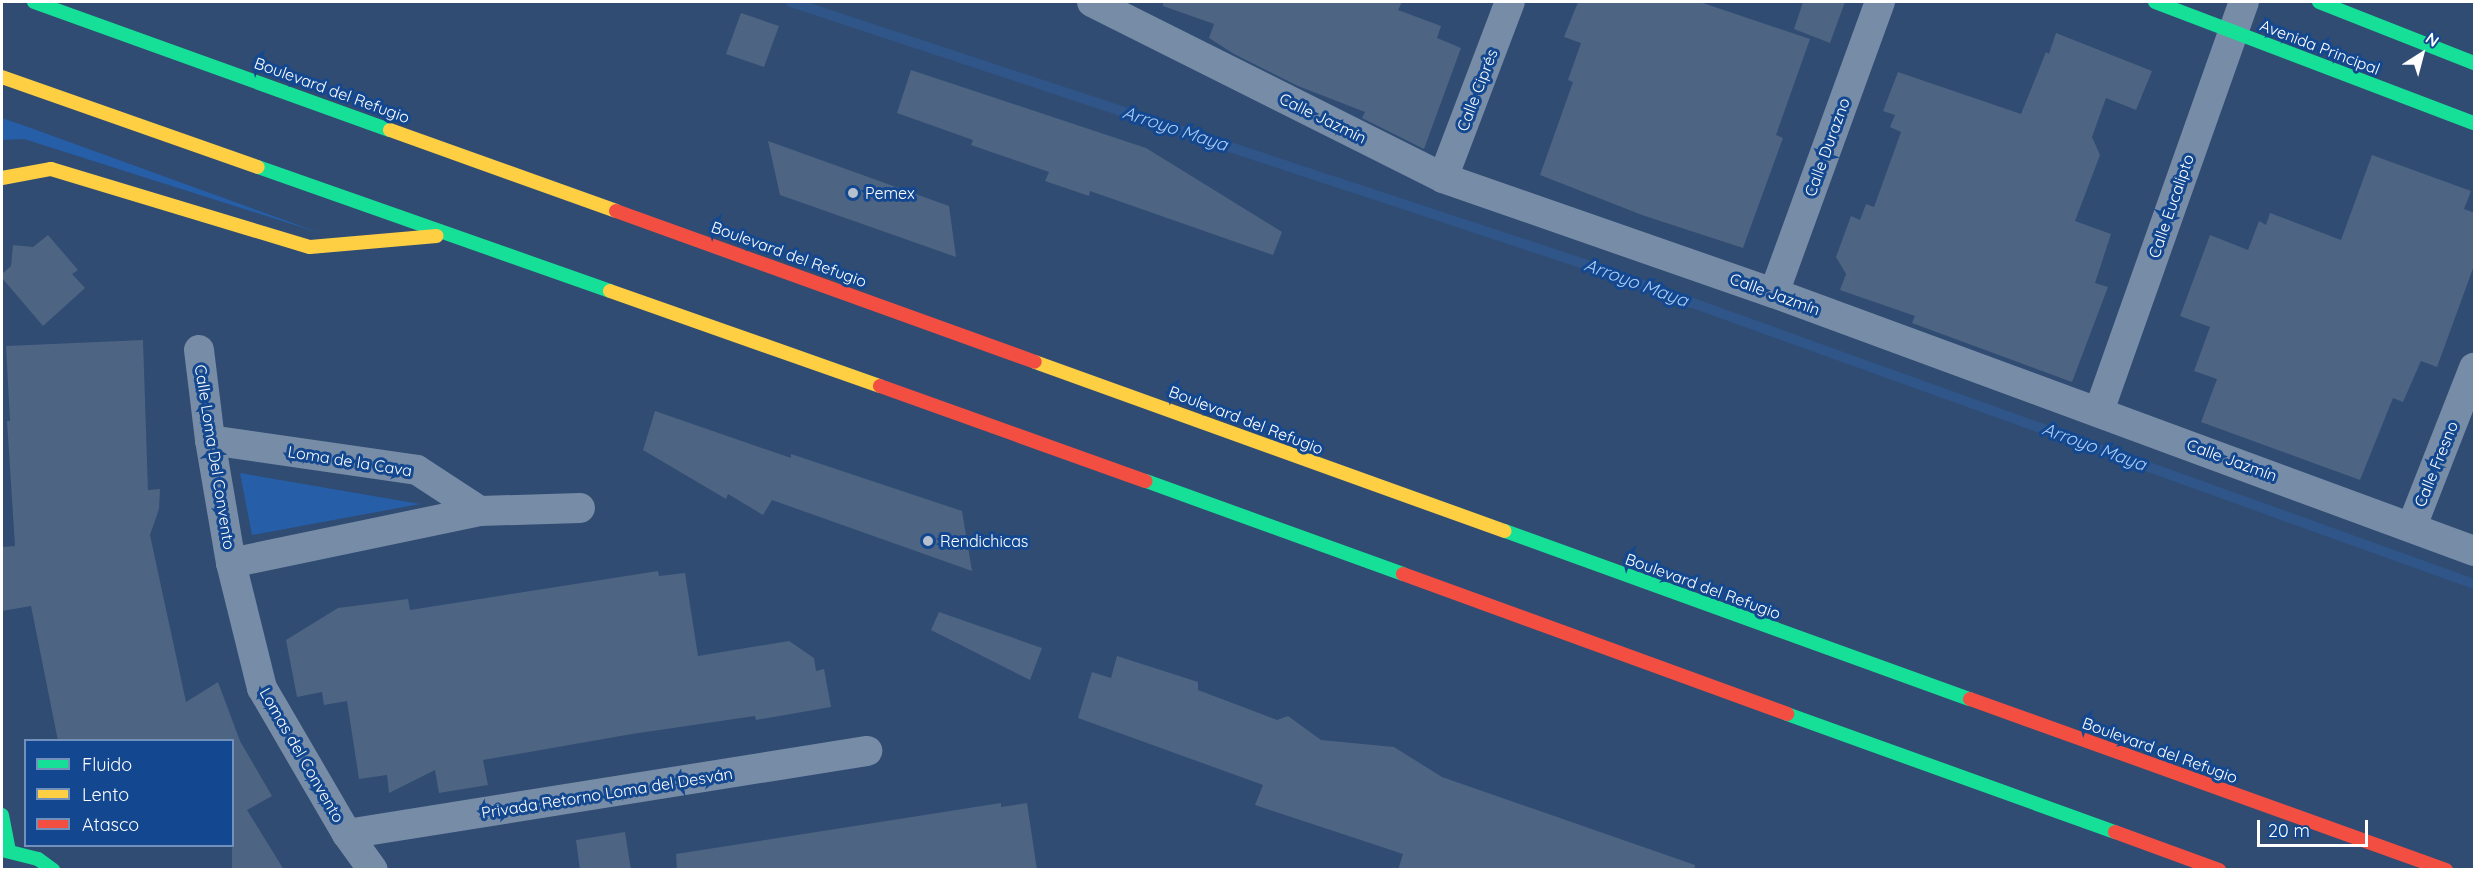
<!DOCTYPE html>
<html>
<head>
<meta charset="utf-8">
<style>
	body { margin:0 }
	#map { position:relative; width:2476px; height:871px; overflow:hidden; background:#304c73; font-family:Quicksand,sans-serif }
	div>[style] { position:absolute }
	.green>* { inset:0; background:#265ea7 }
	.stream>* { height:10px; margin:-5px; padding:0 5px; transform-origin:5px; border-radius:5px; background:#2f5589 }
	.building>* { inset:0; background:#4d6483 }
	.street>* { height:30px; margin:-15px; padding:0 15px; transform-origin:15px; border-radius:15px; background:#778ca6 }
	.fast>* { height:14px; margin:-7px; padding:0 7px; transform-origin:7px; border-radius:7px; background:#16e098 }
	.slow>* { height:14px; margin:-7px; padding:0 7px; transform-origin:7px; border-radius:7px; background:#ffcf43 }
	.jam>* { height:14px; margin:-7px; padding:0 7px; transform-origin:7px; border-radius:7px; background:#f24e42 }
	.dots>* { width:16px; height:16px; translate:-50% -50%; box-sizing:border-box; border:3px solid #134890; border-radius:50% }
	span { translate:-50% -50%; white-space:nowrap; text-align:center; line-height:1.15; -webkit-text-stroke:6px #134890; paint-order:stroke }
	.street-label { font-size:16px; color:#fff }
	.poi-label { font-size:16px; color:#fff }
	.left { translate:0 -50%; text-align:left }
	.water-label { font-size:18px; color:#abcdf8; font-style:italic }
	.frame { position:absolute; inset:0; border:3px solid #fff; pointer-events:none }
	.legend { position:absolute; left:24px; top:739px; width:210px; height:108px; box-sizing:border-box; background:#134890; border:2px solid #7191bc; margin:0; padding:8px 10px; list-style:none; font-size:18px; color:#fff }
	.legend li { display:flex; align-items:center; gap:12px; height:30px }
	.legend b { width:30px; border:2px solid #7191bc }
	.north { position:absolute; left:2392px; top:24px; width:60px; height:60px; -webkit-text-stroke:4px #134890; paint-order:stroke; rotate:36deg; font-size:16px; font-weight:700; line-height:24px; text-align:center; color:#fff }
	.north::after { content:''; display:block; margin:auto; width:21px; height:27px; background:#fff; clip-path:polygon(50% 0,100% 100%,50% 72%,0 100%) }
	.scale { position:absolute; left:2257px; top:820px; width:111px; height:27px; box-sizing:border-box; border:3px solid #fff; border-top:0; padding-left:8px; font-size:18px; line-height:21px; white-space:nowrap; color:#fff; -webkit-text-stroke:4px #134890; paint-order:stroke }
</style>
</head>
<body>
<div id="map">
	<div class="green">
		<div style="clip-path:polygon(2px 118px,28px 127px,320px 233px,24px 139px,2px 140px)"></div>
		<div style="clip-path:polygon(240px 473px,420px 504px,252px 535px)"></div>
	</div>
	<div class="stream">
		<div style="left:791px;top:2px;width:838px;rotate:18.28deg"></div>
		<div style="left:1587px;top:265px;width:943px;rotate:19.78deg"></div>
	</div>
	<div class="building">
		<div style="clip-path:polygon(1163px 2px,1402px 2px,1398px 10px,1441px 26px,1437px 38px,1461px 48px,1424px 149px,1362px 118px,1365px 112px,1298px 86px,1234px 54px,1209px 38px,1214px 24px,1163px 6px)"></div>
		<div style="clip-path:polygon(1578px 2px,1700px 2px,1810px 39px,1776px 135px,1783px 138px,1743px 248px,1642px 215px,1540px 175px,1573px 82px,1568px 80px,1581px 43px,1564px 37px)"></div>
		<div style="clip-path:polygon(1803px 2px,1845px 2px,1830px 43px,1794px 29px)"></div>
		<div style="clip-path:polygon(741px 13px,779px 26px,764px 67px,726px 54px)"></div>
		<div style="clip-path:polygon(2056px 33px,2152px 71px,2136px 110px,2106px 98px,2092px 137px,2100px 155px,2075px 221px,2111px 234px,2095px 283px,2108px 287px,2072px 382px,1912px 323px,1915px 316px,1840px 290px,1846px 274px,1836px 257px,1851px 216px,1860px 220px,1866px 204px,1874px 207px,1901px 132px,1890px 127px,1895px 115px,1883px 111px,1898px 72px,2021px 114px,2046px 52px,2049px 54px)"></div>
		<div style="clip-path:polygon(911px 70px,1146px 148px,1282px 232px,1273px 255px,1090px 191px,1089px 196px,1045px 181px,1049px 172px,971px 145px,973px 140px,897px 113px)"></div>
		<div style="clip-path:polygon(768px 141px,949px 206px,956px 257px,780px 195px)"></div>
		<div style="clip-path:polygon(2372px 155px,2471px 191px,2464px 209px,2475px 213px,2475px 263px,2437px 367px,2421px 361px,2403px 402px,2393px 398px,2360px 480px,2201px 422px,2217px 379px,2194px 371px,2210px 327px,2180px 316px,2210px 235px,2248px 250px,2259px 221px,2266px 225px,2270px 213px,2341px 240px)"></div>
		<div style="clip-path:polygon(48px 235px,78px 270px,72px 274px,85px 288px,43px 326px,2px 278px,2px 274px,11px 266px,13px 245px,33px 247px)"></div>
		<div style="clip-path:polygon(143px 340px,148px 490px,160px 489px,159px 509px,150px 535px,186px 702px,218px 682px,240px 741px,272px 796px,247px 810px,284px 870px,232px 870px,232px 741px,58px 741px,31px 606px,2px 611px,2px 547px,15px 546px,7px 421px,10px 421px,6px 346px)"></div>
		<div style="clip-path:polygon(655px 411px,791px 458px,791px 454px,962px 511px,972px 571px,772px 500px,763px 515px,728px 494px,726px 499px,643px 450px)"></div>
		<div style="clip-path:polygon(658px 571px,659px 576px,685px 573px,698px 656px,789px 641px,814px 658px,816px 671px,824px 669px,831px 707px,756px 720px,755px 716px,632px 734px,483px 760px,488px 785px,439px 793px,435px 770px,389px 793px,387px 775px,359px 779px,347px 701px,324px 705px,322px 692px,297px 697px,286px 640px,338px 608px,408px 599px,410px 610px)"></div>
		<div style="clip-path:polygon(939px 612px,1042px 648px,1030px 680px,931px 630px)"></div>
		<div style="clip-path:polygon(1117px 656px,1198px 682px,1198px 690px,1277px 720px,1288px 716px,1321px 740px,1394px 747px,1442px 777px,1695px 865px,1694px 870px,1398px 870px,1403px 854px,1255px 805px,1263px 785px,1078px 718px,1092px 672px,1111px 678px)"></div>
		<div style="clip-path:polygon(1001px 803px,1001px 807px,1027px 803px,1037px 870px,677px 870px,676px 854px)"></div>
		<div style="clip-path:polygon(625px 832px,631px 870px,580px 870px,576px 840px)"></div>
	</div>
	<div class="street">
		<div style="left:1092px;top:2px;width:393px;rotate:26.6deg"></div>
		<div style="left:1443px;top:178px;width:350px;rotate:19.2deg"></div>
		<div style="left:1774px;top:293px;width:746px;rotate:20.23deg"></div>
		<div style="left:1443px;top:178px;width:188px;rotate:-69.2deg"></div>
		<div style="left:1774px;top:293px;width:310px;rotate:-70deg"></div>
		<div style="left:199px;top:350px;width:91px;rotate:83deg"></div>
		<div style="left:210px;top:440px;width:125px;rotate:80.3deg"></div>
		<div style="left:231px;top:563px;width:129px;rotate:76.1deg"></div>
		<div style="left:262px;top:688px;width:169px;rotate:59.8deg"></div>
		<div style="left:347px;top:834px;width:44px;rotate:54.2deg"></div>
		<div style="left:2099px;top:411px;width:434px;rotate:-70.5deg"></div>
		<div style="left:210px;top:440px;width:209px;rotate:8.2deg"></div>
		<div style="left:417px;top:470px;width:75px;rotate:33.1deg"></div>
		<div style="left:2412px;top:526px;width:170px;rotate:-68.6deg"></div>
		<div style="left:231px;top:563px;width:254px;rotate:-11.8deg"></div>
		<div style="left:480px;top:511px;width:100px;rotate:-1.7deg"></div>
		<div style="left:347px;top:834px;width:527px;rotate:-9.07deg"></div>
	</div>
	<div class="fast">
		<div style="left:34px;top:2px;width:378px;rotate:19.8deg"></div>
		<div style="left:2155px;top:2px;width:341px;rotate:20.8deg"></div>
		<div style="left:2319px;top:2px;width:167px;rotate:21.5deg"></div>
		<div style="left:258px;top:167px;width:373px;rotate:19.4deg"></div>
		<div style="left:1146px;top:481px;width:273px;rotate:19.9deg"></div>
		<div style="left:1505px;top:531px;width:494px;rotate:19.9deg"></div>
		<div style="left:1787px;top:714px;width:349px;rotate:19.8deg"></div>
		<div style="left:2px;top:815px;width:36px;rotate:79deg"></div>
		<div style="left:2px;top:850px;width:37px;rotate:14deg"></div>
		<div style="left:38px;top:859px;width:19px;rotate:36deg"></div>
	</div>
	<div class="slow">
		<div style="left:2px;top:77px;width:271px;rotate:19.4deg"></div>
		<div style="left:390px;top:130px;width:240px;rotate:19.7deg"></div>
		<div style="left:2px;top:178px;width:50px;rotate:-10.4deg"></div>
		<div style="left:51px;top:169px;width:270px;rotate:16.8deg"></div>
		<div style="left:310px;top:247px;width:127px;rotate:-5deg"></div>
		<div style="left:610px;top:291px;width:286px;rotate:19.4deg"></div>
		<div style="left:1035px;top:362px;width:499px;rotate:19.8deg"></div>
	</div>
	<div class="jam">
		<div style="left:616px;top:211px;width:445px;rotate:19.8deg"></div>
		<div style="left:880px;top:386px;width:282px;rotate:19.7deg"></div>
		<div style="left:1403px;top:574px;width:409px;rotate:20deg"></div>
		<div style="left:1970px;top:699px;width:506px;rotate:19.76deg"></div>
		<div style="left:2115px;top:832px;width:111px;rotate:20.1deg"></div>
	</div>
	<div class="dots">
		<div style="left:853px;top:193px;background:#b7c0ce"></div>
		<div style="left:928px;top:541px;background:#b7c0ce"></div>
	</div>
	<div class="street-label">
		<span style="left:2320px;top:47px;rotate:21deg">Avenida Principal</span>
		<span style="left:332px;top:90px;rotate:20deg">Boulevard del Refugio</span>
		<span style="left:1477px;top:90px;rotate:-69deg">Calle Ciprés</span>
		<span style="left:1323px;top:118px;rotate:26deg">Calle Jazmín</span>
		<span style="left:1827px;top:147px;rotate:-70deg">Calle Durazno</span>
		<span style="left:2171px;top:206px;rotate:-71deg">Calle Eucalipto</span>
		<span style="left:789px;top:254px;rotate:20deg">Boulevard del Refugio</span>
		<span style="left:1775px;top:294px;rotate:20deg">Calle Jazmín</span>
		<span style="left:1246px;top:420px;rotate:21deg">Boulevard del Refugio</span>
		<span style="left:215px;top:457px;rotate:81deg">Calle Loma Del Convento</span>
		<span style="left:2232px;top:460px;rotate:20deg">Calle Jazmín</span>
		<span style="left:350px;top:461px;rotate:9deg">Loma de la Cava</span>
		<span style="left:2436px;top:464px;rotate:-68deg">Calle Fresno</span>
		<span style="left:1703px;top:586px;rotate:20deg">Boulevard del Refugio</span>
		<span style="left:2160px;top:750px;rotate:20deg">Boulevard del Refugio</span>
		<span style="left:302px;top:755px;rotate:60deg">Lomas del Convento</span>
		<span style="left:607px;top:793px;rotate:-9deg">Privada Retorno Loma del Desván</span>
	</div>
	<div class="poi-label">
		<span class="left" style="left:865px;top:193px">Pemex</span>
		<span class="left" style="left:940px;top:541px">Rendichicas</span>
	</div>
	<div class="water-label">
		<span style="left:1175px;top:129px;rotate:18deg">Arroyo Maya</span>
		<span style="left:1636px;top:283px;rotate:20deg">Arroyo Maya</span>
		<span style="left:2094px;top:447px;rotate:20deg">Arroyo Maya</span>
	</div>
	<div class="frame"></div>
	<ul class="legend">
	<li><b style="height:8px;background:#16e098"></b>Fluido</li>
	<li><b style="height:8px;background:#ffcf43"></b>Lento</li>
	<li><b style="height:8px;background:#f24e42"></b>Atasco</li>
	</ul>
	<div class="north">N</div>
	<div class="scale">20 m</div>
</div>
</body>
</html>
